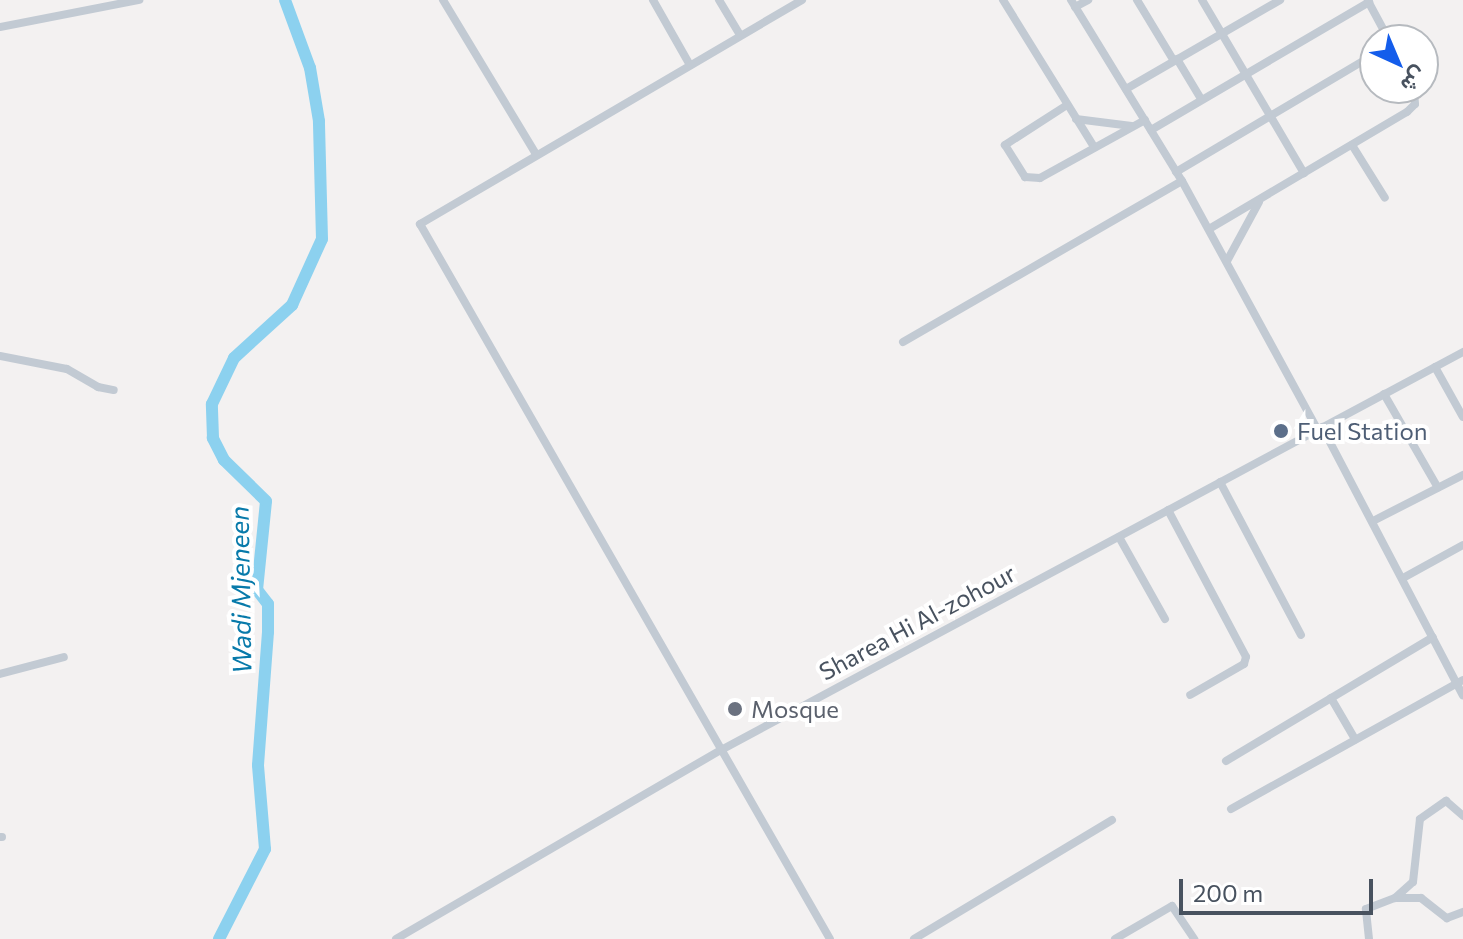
<!DOCTYPE html>
<html>
<head>
<meta charset="utf-8">
<style>
	body { margin:0 }
	#map { position:relative; width:1463px; height:939px; overflow:hidden; background:#f3f1f1; font-family:Commissioner,Vazirmatn,sans-serif }
	div>[style] { position:absolute }
	.river>* { height:12px; margin:-6px; padding:0 6px; transform-origin:6px; border-radius:6px; background:#8cd1ef }
	.minor>* { height:8px; margin:-4px; padding:0 4px; transform-origin:4px; border-radius:4px; background:#c2cad3 }
	.dots>* { width:22px; height:22px; translate:-50% -50%; box-sizing:border-box; border:4px solid #fff; border-radius:50% }
	span { translate:-50% -50%; white-space:nowrap; text-align:center; line-height:1.15; -webkit-text-stroke:8px #fff; paint-order:stroke }
	.service-label { font-size:24px; color:#4e5e75 }
	.left { translate:0 -50%; text-align:left }
	.street-label { font-size:24px; color:#48525f }
	.worship-label { font-size:24px; color:#5b616d }
	.water-label { font-size:26px; color:#087aaa; font-style:italic }
	.north { position:absolute; left:1359px; top:24px; width:80px; height:80px; box-sizing:border-box; background:#fff; border:2px solid #b6babf; border-radius:50%; rotate:136deg; font-size:22px; font-weight:700; line-height:32px; text-align:center; color:#48525f }
	.north::after { content:''; display:block; margin:auto; width:28px; height:36px; background:#145deb; clip-path:polygon(50% 0,100% 100%,50% 72%,0 100%) }
	.scale { position:absolute; left:1179px; top:879px; width:194px; height:36px; box-sizing:border-box; border:4px solid #48525f; border-top:0; padding-left:10px; font-size:24px; line-height:28px; white-space:nowrap; color:#48525f; -webkit-text-stroke:6px #fff; paint-order:stroke }
</style>
</head>
<body>
<div id="map">
	<div class="river">
		<div style="left:219px;top:939px;width:101px;rotate:-62.9deg"></div>
		<div style="left:265px;top:849px;width:84px;rotate:-94.8deg"></div>
		<div style="left:258px;top:765px;width:133px;rotate:-85.7deg"></div>
		<div style="left:268px;top:632px;width:28px;rotate:-90deg"></div>
		<div style="left:268px;top:604px;width:18px;rotate:-128deg"></div>
		<div style="left:257px;top:590px;width:89px;rotate:-84.2deg"></div>
		<div style="left:266px;top:501px;width:59px;rotate:-135.7deg"></div>
		<div style="left:224px;top:460px;width:25px;rotate:-117deg"></div>
		<div style="left:213px;top:438px;width:34px;rotate:-92deg"></div>
		<div style="left:212px;top:404px;width:51px;rotate:-64.4deg"></div>
		<div style="left:234px;top:358px;width:79px;rotate:-42.4deg"></div>
		<div style="left:292px;top:305px;width:72px;rotate:-65.6deg"></div>
		<div style="left:322px;top:239px;width:118px;rotate:-91.5deg"></div>
		<div style="left:319px;top:121px;width:54px;rotate:-99.6deg"></div>
		<div style="left:310px;top:68px;width:72px;rotate:-110.2deg"></div>
	</div>
	<div class="minor">
		<div style="left:443px;top:0;width:180px;rotate:58.9deg"></div>
		<div style="left:653px;top:0;width:75px;rotate:60.4deg"></div>
		<div style="left:719px;top:0;width:41px;rotate:59deg"></div>
		<div style="left:802px;top:0;width:443px;rotate:149.6deg"></div>
		<div style="left:420px;top:224px;width:824px;rotate:60.17deg"></div>
		<div style="left:1003px;top:0;width:173px;rotate:58.2deg"></div>
		<div style="left:1071px;top:0;width:212px;rotate:58.5deg"></div>
		<div style="left:1182px;top:181px;width:284px;rotate:61.4deg"></div>
		<div style="left:1137px;top:0;width:71px;rotate:58.8deg"></div>
		<div style="left:1202px;top:0;width:201px;rotate:59.5deg"></div>
		<div style="left:1368px;top:1px;width:44px;rotate:61.7deg"></div>
		<div style="left:1075px;top:7px;width:15px;rotate:-28deg"></div>
		<div style="left:0;top:27px;width:142px;rotate:-11deg"></div>
		<div style="left:1177px;top:59px;width:47px;rotate:59deg"></div>
		<div style="left:1126px;top:89px;width:178px;rotate:-30deg"></div>
		<div style="left:1067px;top:105px;width:74px;rotate:147.2deg"></div>
		<div style="left:1005px;top:145px;width:38px;rotate:58deg"></div>
		<div style="left:1025px;top:177px;width:15px;rotate:4deg"></div>
		<div style="left:1040px;top:178px;width:120px;rotate:-28.9deg"></div>
		<div style="left:1076px;top:119px;width:56px;rotate:7.1deg"></div>
		<div style="left:1151px;top:130px;width:253px;rotate:-30.4deg"></div>
		<div style="left:1352px;top:145px;width:62px;rotate:58.1deg"></div>
		<div style="left:1176px;top:172px;width:231px;rotate:-30.7deg"></div>
		<div style="left:1209px;top:229px;width:230px;rotate:-30.6deg"></div>
		<div style="left:1407px;top:112px;width:11px;rotate:-45deg"></div>
		<div style="left:1415px;top:104px;width:16px;rotate:-94deg"></div>
		<div style="left:1227px;top:261px;width:67px;rotate:-61.5deg"></div>
		<div style="left:903px;top:342px;width:322px;rotate:-30deg"></div>
		<div style="left:0;top:356px;width:68px;rotate:11deg"></div>
		<div style="left:67px;top:369px;width:36px;rotate:30deg"></div>
		<div style="left:98px;top:387px;width:16px;rotate:11deg"></div>
		<div style="left:1435px;top:367px;width:57px;rotate:60.8deg"></div>
		<div style="left:1384px;top:394px;width:108px;rotate:60.1deg"></div>
		<div style="left:1322px;top:427px;width:303px;rotate:62.3deg"></div>
		<div style="left:1220px;top:482px;width:173px;rotate:62.1deg"></div>
		<div style="left:1168px;top:510px;width:166px;rotate:62deg"></div>
		<div style="left:1246px;top:657px;width:7px;rotate:106deg"></div>
		<div style="left:1244px;top:664px;width:62px;rotate:150.1deg"></div>
		<div style="left:1373px;top:521px;width:101px;rotate:-27.1deg"></div>
		<div style="left:1119px;top:537px;width:94px;rotate:60.7deg"></div>
		<div style="left:1403px;top:578px;width:68px;rotate:-28.8deg"></div>
		<div style="left:0;top:674px;width:66px;rotate:-14.9deg"></div>
		<div style="left:1331px;top:698px;width:48px;rotate:59.7deg"></div>
		<div style="left:1226px;top:761px;width:241px;rotate:-30.9deg"></div>
		<div style="left:1231px;top:809px;width:265px;rotate:-29.1deg"></div>
		<div style="left:0;top:837px;width:2px"></div>
		<div style="left:1397px;top:898px;width:24px"></div>
		<div style="left:1421px;top:898px;width:33px;rotate:38deg"></div>
		<div style="left:1447px;top:918px;width:17px;rotate:-21deg"></div>
		<div style="left:396px;top:939px;width:378px;rotate:-30.2deg"></div>
		<div style="left:723px;top:749px;width:840px;rotate:-28.21deg"></div>
		<div style="left:914px;top:939px;width:231px;rotate:-31deg"></div>
		<div style="left:1115px;top:939px;width:66px;rotate:-30.1deg"></div>
		<div style="left:1172px;top:906px;width:40px;rotate:56deg"></div>
		<div style="left:1369px;top:939px;width:30px;rotate:-96deg"></div>
		<div style="left:1366px;top:909px;width:31px;rotate:-21deg"></div>
		<div style="left:1395px;top:898px;width:24px;rotate:-42deg"></div>
		<div style="left:1413px;top:882px;width:63px;rotate:-83.7deg"></div>
		<div style="left:1420px;top:819px;width:32px;rotate:-35deg"></div>
		<div style="left:1446px;top:801px;width:23px;rotate:41deg"></div>
	</div>
	<div class="dots">
		<div style="left:1281px;top:431px;background:#5c6f8a"></div>
		<div style="left:735px;top:709px;background:#6b7280"></div>
	</div>
	<div class="service-label">
		<span class="left" style="left:1297px;top:431px">Fuel Station</span>
	</div>
	<div class="street-label">
		<span style="left:917px;top:622px;rotate:-28deg">Sharea Hi Al-zohour</span>
	</div>
	<div class="worship-label">
		<span class="left" style="left:751px;top:709px">Mosque</span>
	</div>
	<div class="water-label">
		<span style="left:240px;top:590px;rotate:-91deg">Wadi Mjeneen</span>
	</div>
	<div class="north">ش</div>
	<div class="scale">200 m</div>
</div>
</body>
</html>
